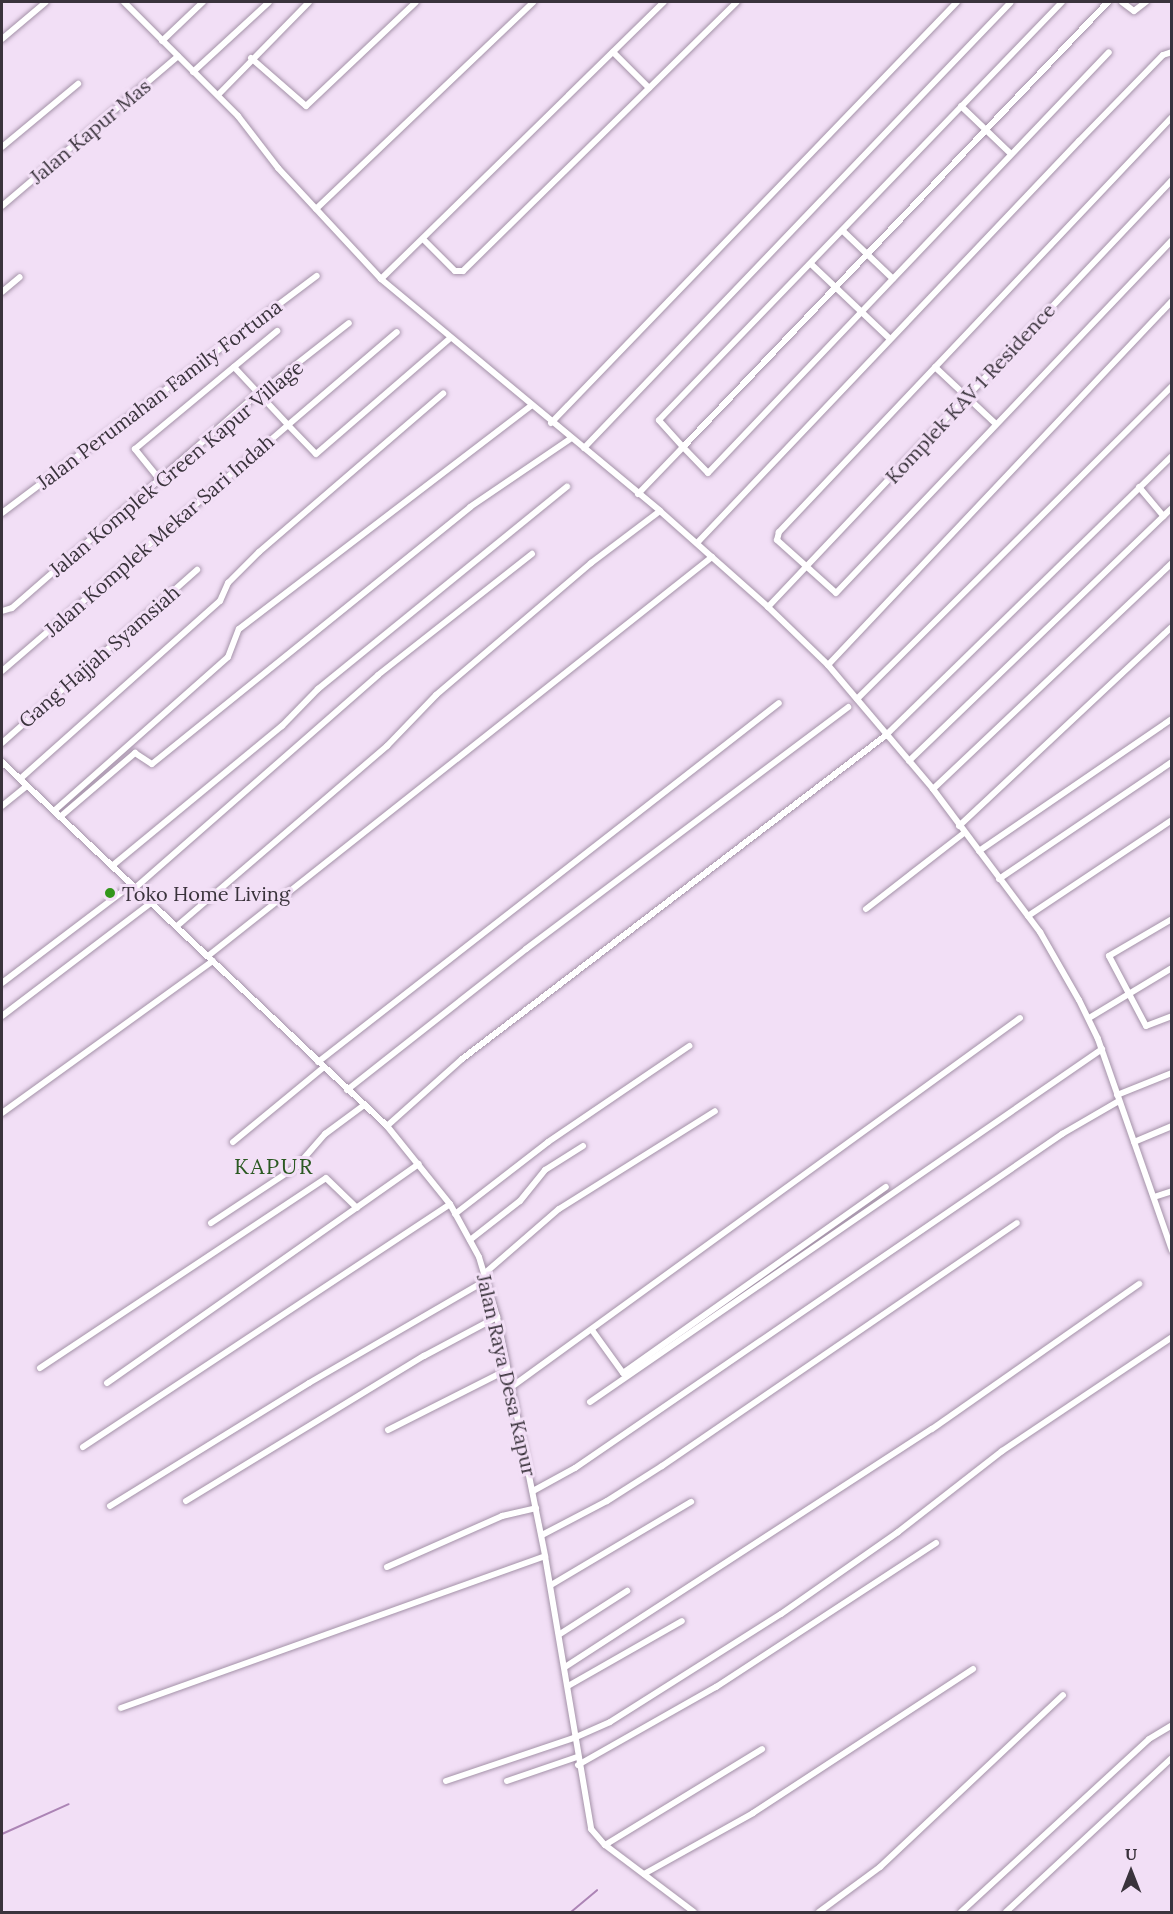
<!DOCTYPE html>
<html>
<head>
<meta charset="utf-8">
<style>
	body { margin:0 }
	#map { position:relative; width:1173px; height:1914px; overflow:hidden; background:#f2dff6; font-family:Lora,serif }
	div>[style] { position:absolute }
	.stream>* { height:2px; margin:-1px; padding:0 1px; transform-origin:1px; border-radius:1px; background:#ac84b5 }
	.roads { filter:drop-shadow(0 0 2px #a492a8) drop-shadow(0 0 2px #a492a8) }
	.minor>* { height:6px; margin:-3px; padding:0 3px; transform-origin:3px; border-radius:3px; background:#fff }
	.dots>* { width:16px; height:16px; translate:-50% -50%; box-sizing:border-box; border:3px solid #f2dff6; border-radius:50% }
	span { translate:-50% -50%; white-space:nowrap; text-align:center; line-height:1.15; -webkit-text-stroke:6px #f2dff6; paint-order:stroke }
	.street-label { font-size:20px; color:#3a333c }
	.poi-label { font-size:20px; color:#3a333c }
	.left { translate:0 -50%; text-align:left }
	.quarter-label { font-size:22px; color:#2b5922; letter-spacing:1.5px }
	.frame { position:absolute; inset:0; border:3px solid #3a333c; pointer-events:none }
	.north { position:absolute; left:1101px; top:1842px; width:60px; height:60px; -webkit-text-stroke:4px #f2dff6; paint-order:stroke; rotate:0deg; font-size:16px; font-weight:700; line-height:24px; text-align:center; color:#3a333c }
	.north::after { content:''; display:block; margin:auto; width:21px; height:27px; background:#3a333c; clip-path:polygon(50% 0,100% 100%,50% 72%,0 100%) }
</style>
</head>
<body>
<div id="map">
	<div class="stream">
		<div style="left:2px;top:1834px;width:73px;rotate:-24.1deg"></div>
		<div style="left:571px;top:1912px;width:34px;rotate:-40deg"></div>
	</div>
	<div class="roads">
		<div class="minor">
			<div style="left:124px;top:2px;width:161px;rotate:45deg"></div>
			<div style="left:238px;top:116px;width:66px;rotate:52.4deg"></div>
			<div style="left:278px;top:168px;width:151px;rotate:47.1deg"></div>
			<div style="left:381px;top:279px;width:363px;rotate:39.7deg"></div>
			<div style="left:660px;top:511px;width:144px;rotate:41.6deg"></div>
			<div style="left:768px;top:607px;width:83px;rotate:44deg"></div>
			<div style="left:828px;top:665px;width:162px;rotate:49.7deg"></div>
			<div style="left:933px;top:789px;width:179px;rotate:53.2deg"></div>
			<div style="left:1040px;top:932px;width:78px;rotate:60.2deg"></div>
			<div style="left:1079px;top:1000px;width:43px;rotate:64deg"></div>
			<div style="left:1098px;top:1039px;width:224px;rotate:70.7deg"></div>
			<div style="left:1108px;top:2px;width:615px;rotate:133.68deg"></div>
			<div style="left:683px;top:447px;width:36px;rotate:46deg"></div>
			<div style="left:708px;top:473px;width:581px;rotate:-46.39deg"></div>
			<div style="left:1122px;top:2px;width:15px;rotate:37deg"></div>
			<div style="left:1134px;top:11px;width:15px;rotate:-37deg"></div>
			<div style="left:2px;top:39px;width:57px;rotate:-40.1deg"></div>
			<div style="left:162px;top:41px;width:57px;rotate:-43.6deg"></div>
			<div style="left:613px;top:52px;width:51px;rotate:45deg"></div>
			<div style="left:251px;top:58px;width:73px;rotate:41.1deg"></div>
			<div style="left:306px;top:106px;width:151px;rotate:-43.4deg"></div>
			<div style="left:193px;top:72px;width:103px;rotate:-42.6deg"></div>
			<div style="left:218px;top:95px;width:130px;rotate:-45.6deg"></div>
			<div style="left:961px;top:106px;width:68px;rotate:43.8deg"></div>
			<div style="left:1172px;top:117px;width:572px;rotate:133.44deg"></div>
			<div style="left:779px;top:532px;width:8px;rotate:104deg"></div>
			<div style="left:777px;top:540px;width:79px;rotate:41.9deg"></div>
			<div style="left:836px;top:593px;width:487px;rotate:-46.4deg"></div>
			<div style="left:2px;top:147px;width:99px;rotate:-39.7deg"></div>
			<div style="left:2px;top:206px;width:231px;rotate:-40.4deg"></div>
			<div style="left:316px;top:209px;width:300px;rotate:-43.6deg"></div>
			<div style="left:843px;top:231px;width:69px;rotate:43.8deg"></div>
			<div style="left:423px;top:239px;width:45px;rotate:45deg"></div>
			<div style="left:455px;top:271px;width:8px"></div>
			<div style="left:463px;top:271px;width:384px;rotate:-44.5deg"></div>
			<div style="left:811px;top:264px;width:109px;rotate:43.5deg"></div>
			<div style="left:381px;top:279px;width:396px;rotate:-44.4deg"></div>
			<div style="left:2px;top:292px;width:23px;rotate:-40deg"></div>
			<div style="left:234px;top:367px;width:79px;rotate:47deg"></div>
			<div style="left:288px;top:425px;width:143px;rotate:-40.5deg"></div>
			<div style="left:935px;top:367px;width:83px;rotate:43.1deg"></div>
			<div style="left:551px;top:423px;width:585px;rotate:-46.04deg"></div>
			<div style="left:584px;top:448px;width:617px;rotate:-46.25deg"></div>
			<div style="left:160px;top:480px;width:40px;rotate:-129deg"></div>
			<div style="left:135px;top:449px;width:185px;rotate:-39.7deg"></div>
			<div style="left:1139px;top:487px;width:38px;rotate:50deg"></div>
			<div style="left:638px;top:494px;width:65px;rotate:-46.2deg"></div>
			<div style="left:683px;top:447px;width:36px;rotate:-132deg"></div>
			<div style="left:659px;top:420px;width:581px;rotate:-46.05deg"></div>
			<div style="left:2px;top:513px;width:394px;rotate:-37deg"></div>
			<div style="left:697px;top:543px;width:555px;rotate:-46.46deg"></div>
			<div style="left:1079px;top:141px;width:120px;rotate:-45.7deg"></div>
			<div style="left:1163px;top:55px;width:9px;rotate:-18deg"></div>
			<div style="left:768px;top:607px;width:588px;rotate:-46.59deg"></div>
			<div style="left:2px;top:611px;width:10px;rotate:-17deg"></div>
			<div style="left:12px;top:608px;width:318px;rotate:-41.1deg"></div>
			<div style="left:252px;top:399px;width:123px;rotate:-38.1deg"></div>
			<div style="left:828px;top:665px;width:501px;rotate:-46.62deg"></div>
			<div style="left:2px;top:671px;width:377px;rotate:-40.7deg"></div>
			<div style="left:288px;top:425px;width:40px;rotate:46deg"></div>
			<div style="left:316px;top:454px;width:176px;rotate:-40.8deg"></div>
			<div style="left:857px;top:699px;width:444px;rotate:-44.8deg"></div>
			<div style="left:2px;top:743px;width:261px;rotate:-41.6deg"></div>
			<div style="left:909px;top:761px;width:365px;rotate:-43.9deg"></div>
			<div style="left:2px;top:762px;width:530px;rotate:43.39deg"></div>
			<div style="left:387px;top:1126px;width:100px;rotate:51.1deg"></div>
			<div style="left:450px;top:1204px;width:60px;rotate:61.3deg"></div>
			<div style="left:479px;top:1257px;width:63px;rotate:73.3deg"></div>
			<div style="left:497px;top:1317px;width:244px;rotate:78.6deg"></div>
			<div style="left:545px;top:1556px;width:277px;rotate:80.4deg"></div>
			<div style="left:591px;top:1829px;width:21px;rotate:49deg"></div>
			<div style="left:605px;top:1845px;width:111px;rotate:37deg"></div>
			<div style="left:20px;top:779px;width:268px;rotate:-41.7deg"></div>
			<div style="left:220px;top:601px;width:20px;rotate:-66deg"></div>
			<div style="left:228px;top:583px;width:44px;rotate:-45deg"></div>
			<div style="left:259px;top:552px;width:243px;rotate:-40.7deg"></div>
			<div style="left:933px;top:789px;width:329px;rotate:-43.4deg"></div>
			<div style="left:2px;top:806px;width:32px;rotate:-39deg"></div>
			<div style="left:54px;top:811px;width:232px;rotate:-41.5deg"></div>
			<div style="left:228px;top:657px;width:30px;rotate:-69deg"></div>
			<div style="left:239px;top:629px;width:367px;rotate:-37.4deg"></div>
			<div style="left:60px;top:817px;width:99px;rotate:-40.5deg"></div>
			<div style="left:135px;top:753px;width:20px;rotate:33deg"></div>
			<div style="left:152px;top:764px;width:409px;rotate:-38.9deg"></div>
			<div style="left:470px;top:507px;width:121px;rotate:-34.2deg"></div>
			<div style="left:959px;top:826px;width:291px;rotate:-43.1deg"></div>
			<div style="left:979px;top:851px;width:234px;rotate:-34.4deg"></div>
			<div style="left:112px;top:866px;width:220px;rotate:-39.5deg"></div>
			<div style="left:282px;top:726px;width:52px;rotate:-45.8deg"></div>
			<div style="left:318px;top:689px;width:321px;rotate:-39.1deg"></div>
			<div style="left:999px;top:879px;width:209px;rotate:-34.1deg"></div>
			<div style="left:135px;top:888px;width:323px;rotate:-41.2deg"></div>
			<div style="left:378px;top:675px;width:196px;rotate:-38.2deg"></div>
			<div style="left:866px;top:909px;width:124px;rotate:-37.8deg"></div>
			<div style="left:1028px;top:916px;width:173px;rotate:-33.7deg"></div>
			<div style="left:1172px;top:919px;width:73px;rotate:149.6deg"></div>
			<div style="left:1109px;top:956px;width:79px;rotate:62.1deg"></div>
			<div style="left:1146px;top:1026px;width:28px;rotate:-21deg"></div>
			<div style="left:177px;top:926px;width:277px;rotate:-40.6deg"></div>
			<div style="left:387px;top:746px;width:71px;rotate:-46.1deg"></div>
			<div style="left:436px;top:695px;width:204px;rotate:-40.4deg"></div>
			<div style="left:591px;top:563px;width:86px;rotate:-37deg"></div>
			<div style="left:208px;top:956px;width:643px;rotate:-38.37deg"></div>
			<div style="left:2px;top:983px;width:162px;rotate:-37.2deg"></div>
			<div style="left:2px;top:1016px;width:187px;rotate:-37.2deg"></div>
			<div style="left:1089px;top:1018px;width:97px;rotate:-31.1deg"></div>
			<div style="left:318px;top:1062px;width:584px;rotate:-37.91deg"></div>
			<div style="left:347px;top:1090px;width:228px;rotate:-38.2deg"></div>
			<div style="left:526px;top:949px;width:403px;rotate:-36.9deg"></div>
			<div style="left:1117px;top:1095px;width:59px;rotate:-21.8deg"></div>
			<div style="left:2px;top:1113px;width:260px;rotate:-35.8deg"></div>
			<div style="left:387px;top:1126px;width:101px;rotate:-41.8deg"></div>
			<div style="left:462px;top:1059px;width:532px;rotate:-37.37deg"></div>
			<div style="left:885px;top:736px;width:401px;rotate:-44.3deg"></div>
			<div style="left:233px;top:1142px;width:118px;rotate:-39.5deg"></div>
			<div style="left:1134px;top:1142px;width:41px;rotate:-22.8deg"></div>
			<div style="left:1154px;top:1197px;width:19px;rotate:-18deg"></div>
			<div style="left:455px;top:1214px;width:118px;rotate:-37.7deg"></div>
			<div style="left:548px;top:1142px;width:171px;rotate:-34.2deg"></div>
			<div style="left:211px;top:1223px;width:103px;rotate:-33.5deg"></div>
			<div style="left:297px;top:1166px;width:43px;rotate:-48.8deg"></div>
			<div style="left:325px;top:1134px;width:49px;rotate:-36.6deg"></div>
			<div style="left:470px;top:1240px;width:63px;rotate:-38deg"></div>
			<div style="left:520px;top:1201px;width:40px;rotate:-51deg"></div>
			<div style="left:545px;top:1170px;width:45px;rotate:-32.3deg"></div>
			<div style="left:485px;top:1273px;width:98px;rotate:-40.9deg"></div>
			<div style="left:559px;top:1209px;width:184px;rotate:-32.1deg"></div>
			<div style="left:592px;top:1330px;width:53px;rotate:54.2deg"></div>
			<div style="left:623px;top:1373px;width:322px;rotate:-35.3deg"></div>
			<div style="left:40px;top:1368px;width:343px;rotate:-33.6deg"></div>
			<div style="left:326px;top:1178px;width:43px;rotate:44.1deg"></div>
			<div style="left:107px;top:1383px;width:381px;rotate:-35.1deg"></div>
			<div style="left:510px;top:1388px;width:630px;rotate:-35.96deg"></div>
			<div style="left:590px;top:1402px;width:622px;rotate:-34.58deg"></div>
			<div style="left:388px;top:1430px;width:133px;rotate:-26.8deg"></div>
			<div style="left:83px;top:1447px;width:440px;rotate:-33.5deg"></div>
			<div style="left:533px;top:1491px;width:48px;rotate:-28.7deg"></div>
			<div style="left:575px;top:1468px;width:591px;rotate:-34.44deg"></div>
			<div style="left:1062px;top:1134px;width:66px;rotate:-30.1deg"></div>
			<div style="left:186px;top:1501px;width:279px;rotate:-31.4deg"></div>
			<div style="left:424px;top:1356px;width:83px;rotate:-28.1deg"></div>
			<div style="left:110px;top:1506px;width:234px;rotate:-31.7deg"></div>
			<div style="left:309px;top:1383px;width:206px;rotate:-30.1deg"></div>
			<div style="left:542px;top:1535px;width:73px;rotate:-27.6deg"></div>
			<div style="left:607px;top:1501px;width:65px;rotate:-32.5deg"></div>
			<div style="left:662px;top:1466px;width:430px;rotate:-34.4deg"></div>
			<div style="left:387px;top:1567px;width:126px;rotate:-23.9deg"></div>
			<div style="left:502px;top:1516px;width:35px;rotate:-13deg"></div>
			<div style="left:551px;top:1585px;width:163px;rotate:-30.7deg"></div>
			<div style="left:560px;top:1634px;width:80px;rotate:-32.7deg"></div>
			<div style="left:565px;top:1667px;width:437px;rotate:-33deg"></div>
			<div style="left:932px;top:1429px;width:253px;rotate:-35deg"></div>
			<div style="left:568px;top:1686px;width:131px;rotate:-29.7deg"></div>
			<div style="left:121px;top:1708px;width:450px;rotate:-19.7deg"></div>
			<div style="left:578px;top:1765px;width:159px;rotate:-29.5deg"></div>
			<div style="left:716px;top:1687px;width:263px;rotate:-33.2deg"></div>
			<div style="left:446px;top:1781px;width:135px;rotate:-18.6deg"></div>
			<div style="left:574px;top:1738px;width:39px;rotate:-24deg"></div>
			<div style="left:610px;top:1722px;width:202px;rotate:-32.3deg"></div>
			<div style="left:781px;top:1614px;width:143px;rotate:-35deg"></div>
			<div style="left:898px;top:1532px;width:132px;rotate:-37.9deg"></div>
			<div style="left:1002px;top:1451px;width:205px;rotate:-33.8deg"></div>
			<div style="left:507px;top:1781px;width:74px;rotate:-18.9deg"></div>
			<div style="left:605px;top:1845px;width:184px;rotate:-31.4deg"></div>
			<div style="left:644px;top:1874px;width:125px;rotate:-29.2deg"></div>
			<div style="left:753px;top:1813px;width:263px;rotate:-33.2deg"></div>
			<div style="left:819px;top:1912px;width:76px;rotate:-36.4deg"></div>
			<div style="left:880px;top:1867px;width:251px;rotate:-43.2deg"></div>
			<div style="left:961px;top:1912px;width:255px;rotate:-42.6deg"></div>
			<div style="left:1149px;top:1739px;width:27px;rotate:-31deg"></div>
			<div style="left:1006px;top:1912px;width:226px;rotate:-42.9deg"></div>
		</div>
	</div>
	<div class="dots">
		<div style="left:110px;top:893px;background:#32961a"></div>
	</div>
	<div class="street-label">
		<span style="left:90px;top:131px;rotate:-40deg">Jalan Kapur Mas</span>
		<span style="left:970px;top:393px;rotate:-47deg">Komplek KAV 1 Residence</span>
		<span style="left:159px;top:394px;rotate:-37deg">Jalan Perumahan Family Fortuna</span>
		<span style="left:176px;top:468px;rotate:-40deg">Jalan Komplek Green Kapur Village</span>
		<span style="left:159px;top:535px;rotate:-41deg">Jalan Komplek Mekar Sari Indah</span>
		<span style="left:99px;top:656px;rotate:-41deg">Gang Hajjah Syamsiah</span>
		<span style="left:507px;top:1375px;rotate:77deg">Jalan Raya Desa Kapur</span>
	</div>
	<div class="poi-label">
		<span class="left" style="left:122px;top:893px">Toko Home Living</span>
	</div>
	<div class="quarter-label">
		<span style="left:274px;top:1167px">KAPUR</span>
	</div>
	<div class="frame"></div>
	<div class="north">U</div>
</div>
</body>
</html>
